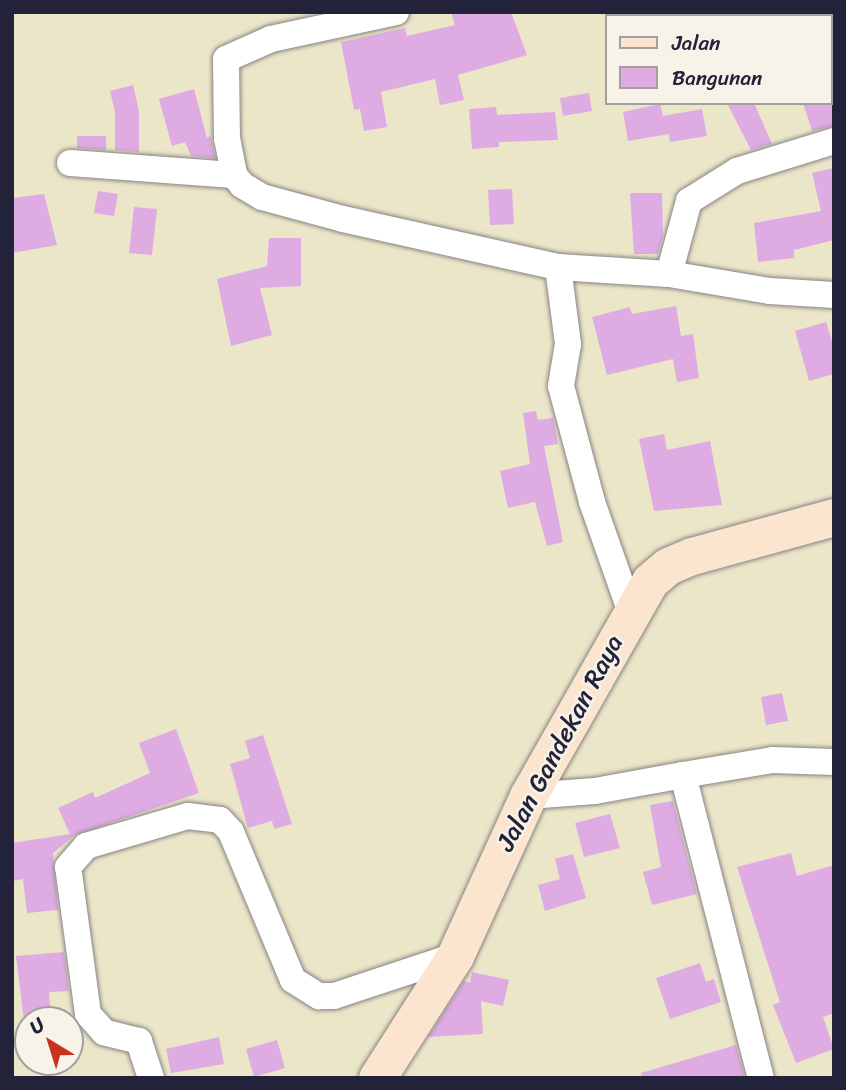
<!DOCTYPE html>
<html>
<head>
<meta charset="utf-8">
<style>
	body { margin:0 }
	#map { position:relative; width:846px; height:1090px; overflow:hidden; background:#ece6c9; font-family:Sriracha,sans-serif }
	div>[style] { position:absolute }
	.building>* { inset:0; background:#deabe2 }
	.roads { filter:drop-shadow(0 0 2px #878482) drop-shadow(0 0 2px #878482) }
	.street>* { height:26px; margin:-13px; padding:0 13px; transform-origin:13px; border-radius:13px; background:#fff }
	.secondary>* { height:37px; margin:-18.5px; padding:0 18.5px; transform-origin:18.5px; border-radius:18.5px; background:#fce5cf }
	span { translate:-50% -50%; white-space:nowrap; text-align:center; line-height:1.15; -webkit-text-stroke:5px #f7f3e8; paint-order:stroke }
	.street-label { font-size:26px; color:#22223b }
	.frame { position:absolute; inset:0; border:14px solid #22223b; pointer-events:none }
	.legend { position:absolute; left:605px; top:14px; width:228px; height:91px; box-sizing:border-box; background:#f7f3e8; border:2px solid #a29fa3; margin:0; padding:9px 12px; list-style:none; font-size:21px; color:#22223b }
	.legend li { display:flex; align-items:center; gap:14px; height:35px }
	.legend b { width:35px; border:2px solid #a29fa3 }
	.north { position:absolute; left:14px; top:1006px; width:70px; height:70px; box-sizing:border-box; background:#f7f3e8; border:2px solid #a29fa3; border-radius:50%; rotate:322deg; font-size:19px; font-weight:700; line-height:28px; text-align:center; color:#22223b }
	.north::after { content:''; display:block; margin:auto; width:24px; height:32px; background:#c8321e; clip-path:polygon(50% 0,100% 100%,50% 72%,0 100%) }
</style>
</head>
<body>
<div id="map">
	<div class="building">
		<div style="clip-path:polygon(451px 12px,511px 12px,527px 55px,458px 75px,464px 100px,440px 105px,435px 79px,381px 92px,387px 127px,364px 131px,360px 109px,354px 110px,341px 42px,405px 28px,407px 36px,455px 25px)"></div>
		<div style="clip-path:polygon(133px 85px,139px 111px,139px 152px,115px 150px,115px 112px,110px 91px)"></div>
		<div style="clip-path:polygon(194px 89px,207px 138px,211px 136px,215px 158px,191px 156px,185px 142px,172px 146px,159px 99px)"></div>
		<div style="clip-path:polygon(589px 93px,592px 111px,563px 116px,560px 98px)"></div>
		<div style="clip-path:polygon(834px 95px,834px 126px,812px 131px,803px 103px,830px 103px)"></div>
		<div style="clip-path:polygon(727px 103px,754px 103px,772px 144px,751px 150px)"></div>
		<div style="clip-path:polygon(660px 104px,663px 116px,702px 109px,707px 136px,670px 142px,669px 134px,628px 141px,623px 112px)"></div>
		<div style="clip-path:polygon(496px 107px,497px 115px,555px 112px,558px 140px,499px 142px,499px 147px,472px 149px,469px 109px)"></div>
		<div style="clip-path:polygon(77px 136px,106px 136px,106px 150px,77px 148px)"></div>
		<div style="clip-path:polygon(834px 168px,834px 240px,794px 250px,794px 258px,758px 262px,754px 223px,821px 211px,812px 173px)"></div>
		<div style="clip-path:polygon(512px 189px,514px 224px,490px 225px,488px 190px)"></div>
		<div style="clip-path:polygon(98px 191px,118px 194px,114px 216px,94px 213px)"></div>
		<div style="clip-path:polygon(630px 193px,662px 193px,663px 236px,658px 254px,634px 254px)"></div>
		<div style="clip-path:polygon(44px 194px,57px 245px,12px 253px,12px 198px)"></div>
		<div style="clip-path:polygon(134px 207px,157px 209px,152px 255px,129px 253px)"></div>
		<div style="clip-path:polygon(269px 238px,301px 238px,301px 286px,260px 288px,272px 335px,231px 346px,217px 279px,267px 266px)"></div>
		<div style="clip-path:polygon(676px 306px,681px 336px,693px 334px,699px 378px,677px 382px,673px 359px,607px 375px,592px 317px,630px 307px,632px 314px)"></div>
		<div style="clip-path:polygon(826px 322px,834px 347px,834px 374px,809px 381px,795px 331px)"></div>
		<div style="clip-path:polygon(536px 411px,538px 420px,553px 418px,558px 444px,544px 446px,563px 542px,547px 546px,535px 502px,508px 508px,500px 471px,530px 464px,523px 413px)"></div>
		<div style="clip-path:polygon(664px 434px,667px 450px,710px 441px,722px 505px,654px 511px,639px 439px)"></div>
		<div style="clip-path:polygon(782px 693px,788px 721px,766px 725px,761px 697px)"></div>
		<div style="clip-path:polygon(176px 729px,199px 793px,75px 835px,53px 853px,58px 910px,27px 913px,23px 879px,12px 881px,12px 843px,70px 834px,58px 808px,93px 792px,95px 798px,150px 773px,139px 743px)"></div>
		<div style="clip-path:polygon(263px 735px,292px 824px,274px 829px,272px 821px,248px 828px,230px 764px,250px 758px,245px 741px)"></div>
		<div style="clip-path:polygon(673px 801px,697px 894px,652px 905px,643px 872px,661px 867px,650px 805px)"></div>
		<div style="clip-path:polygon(610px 814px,620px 848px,584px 857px,575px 823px)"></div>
		<div style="clip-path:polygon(791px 853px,797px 876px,834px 865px,834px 1013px,823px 1017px,834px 1049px,796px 1063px,773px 1005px,780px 1002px,737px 867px)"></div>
		<div style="clip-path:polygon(573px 854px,586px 898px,545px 911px,538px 885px,560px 879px,555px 859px)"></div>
		<div style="clip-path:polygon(64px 952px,69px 991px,49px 992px,51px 1020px,24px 1020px,16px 956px)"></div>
		<div style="clip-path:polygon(700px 963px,706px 982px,714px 979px,721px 1002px,670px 1019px,656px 978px)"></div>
		<div style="clip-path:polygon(472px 972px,509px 980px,503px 1006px,481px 1001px,483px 1034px,428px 1037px,464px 981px,470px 983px)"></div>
		<div style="clip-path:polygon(219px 1037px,224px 1064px,171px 1073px,166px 1049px)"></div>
		<div style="clip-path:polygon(277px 1040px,285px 1068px,254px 1077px,246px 1049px)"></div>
		<div style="clip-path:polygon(736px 1045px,745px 1078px,642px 1078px,641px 1073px)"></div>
	</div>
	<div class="roads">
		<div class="street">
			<div style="left:396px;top:12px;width:128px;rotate:167.8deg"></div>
			<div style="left:271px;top:39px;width:49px;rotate:156deg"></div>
			<div style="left:226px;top:59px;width:79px;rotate:89.3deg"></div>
			<div style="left:227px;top:138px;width:38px;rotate:79deg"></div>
			<div style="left:234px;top:175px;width:13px;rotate:51deg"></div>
			<div style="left:242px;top:185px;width:23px;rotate:31deg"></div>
			<div style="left:262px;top:197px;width:84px;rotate:15.2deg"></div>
			<div style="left:343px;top:219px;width:220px;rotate:12.6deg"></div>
			<div style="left:558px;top:267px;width:111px;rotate:3.6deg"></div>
			<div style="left:669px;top:274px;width:102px;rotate:9.6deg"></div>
			<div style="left:770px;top:291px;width:64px;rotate:3.6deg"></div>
			<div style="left:70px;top:163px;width:164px;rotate:4.2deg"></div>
			<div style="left:558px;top:267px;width:78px;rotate:82.6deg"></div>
			<div style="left:568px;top:344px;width:43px;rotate:99.5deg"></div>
			<div style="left:561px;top:386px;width:120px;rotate:75deg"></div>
			<div style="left:592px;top:502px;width:114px;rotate:70.6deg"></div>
			<div style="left:669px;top:274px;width:76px;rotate:-74.7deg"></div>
			<div style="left:689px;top:201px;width:57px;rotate:-32deg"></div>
			<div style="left:737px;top:171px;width:102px;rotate:-17.2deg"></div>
			<div style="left:683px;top:775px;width:91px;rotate:-9.5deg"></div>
			<div style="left:773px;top:760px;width:61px;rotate:1.9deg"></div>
			<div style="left:528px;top:796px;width:67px;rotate:-4.3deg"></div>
			<div style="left:595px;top:791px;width:89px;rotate:-10.3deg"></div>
			<div style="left:683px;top:775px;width:313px;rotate:75.6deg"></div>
			<div style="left:151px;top:1078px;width:39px;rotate:-108deg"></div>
			<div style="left:139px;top:1041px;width:36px;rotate:-166deg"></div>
			<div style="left:104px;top:1032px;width:24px;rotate:-132deg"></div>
			<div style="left:88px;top:1014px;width:148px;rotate:-97.7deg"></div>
			<div style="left:68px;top:867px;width:28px;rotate:-49deg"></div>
			<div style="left:86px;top:846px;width:106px;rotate:-16.4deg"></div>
			<div style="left:188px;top:816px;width:32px;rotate:7deg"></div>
			<div style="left:220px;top:820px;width:16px;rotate:47deg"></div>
			<div style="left:231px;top:832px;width:160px;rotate:67.3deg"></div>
			<div style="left:293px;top:980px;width:31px;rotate:32deg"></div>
			<div style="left:319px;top:996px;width:15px"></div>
			<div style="left:334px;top:996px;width:127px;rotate:-18.3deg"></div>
		</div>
		<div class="secondary">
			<div style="left:377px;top:1078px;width:145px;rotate:-57.4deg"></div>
			<div style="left:455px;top:956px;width:176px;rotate:-65.5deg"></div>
			<div style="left:528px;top:796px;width:247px;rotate:-60.4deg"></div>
			<div style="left:650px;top:581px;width:23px;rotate:-40deg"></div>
			<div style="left:668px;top:566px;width:26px;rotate:-23deg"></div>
			<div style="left:692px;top:556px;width:147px;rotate:-15.4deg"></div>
		</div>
	</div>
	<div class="street-label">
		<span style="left:560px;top:743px;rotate:-62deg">Jalan Gandekan Raya</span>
	</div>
	<div class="frame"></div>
	<ul class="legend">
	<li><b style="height:9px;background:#fce5cf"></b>Jalan</li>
	<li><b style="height:19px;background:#deabe2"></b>Bangunan</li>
	</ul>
	<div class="north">U</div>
</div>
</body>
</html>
